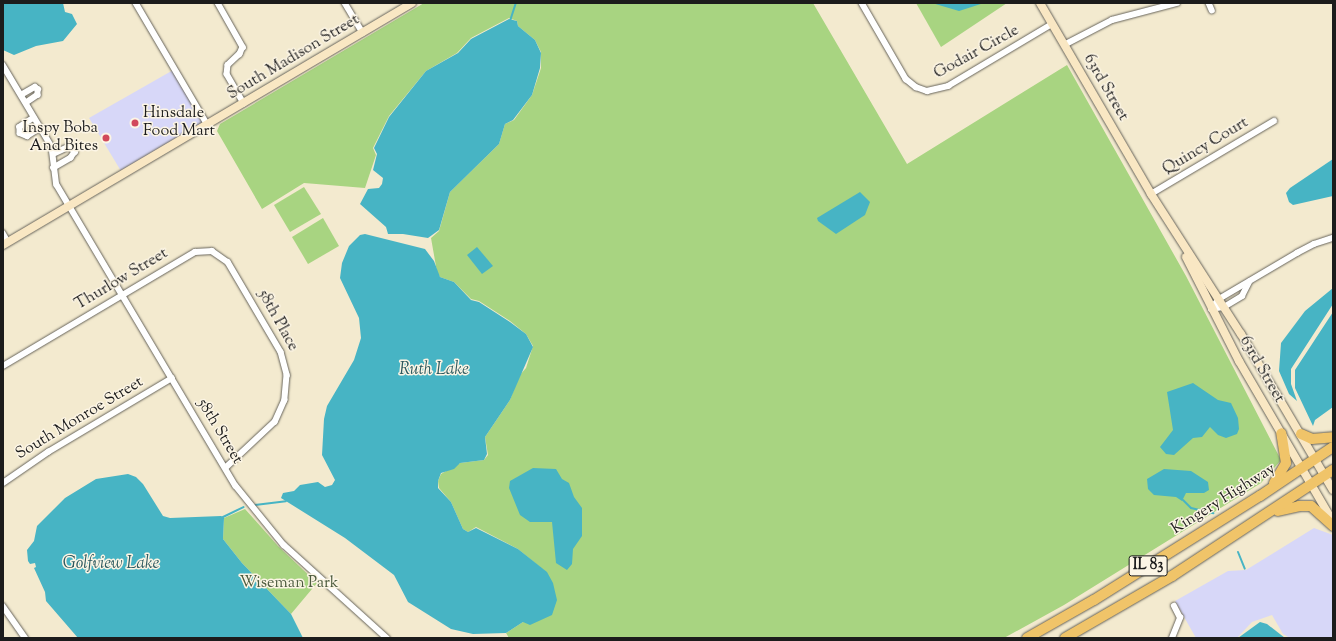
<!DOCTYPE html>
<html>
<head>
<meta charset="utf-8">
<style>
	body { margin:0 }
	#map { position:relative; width:1336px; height:641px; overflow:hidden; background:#f3eacf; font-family:"Sorts Mill Goudy",serif }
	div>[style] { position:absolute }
	.built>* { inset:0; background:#d7d7f8 }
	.green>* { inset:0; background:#a8d481 }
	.water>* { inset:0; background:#47b4c4 }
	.stream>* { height:2px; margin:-1px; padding:0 1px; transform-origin:1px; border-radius:1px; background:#47b4c4 }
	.roads { filter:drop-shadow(0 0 1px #67645b) drop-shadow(0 0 1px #67645b) }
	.street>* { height:5.5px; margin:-2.75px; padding:0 2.75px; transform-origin:2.75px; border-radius:2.75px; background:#fff }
	.secondary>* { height:8px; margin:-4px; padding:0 4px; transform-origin:4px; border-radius:4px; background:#f9e7c3 }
	.highway>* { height:10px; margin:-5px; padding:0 5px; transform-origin:5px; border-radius:5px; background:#f0c469 }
	.dots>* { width:11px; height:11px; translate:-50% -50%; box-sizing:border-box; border:2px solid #fcf5e5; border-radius:50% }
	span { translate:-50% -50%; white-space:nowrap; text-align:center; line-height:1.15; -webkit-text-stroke:3px #fcf5e5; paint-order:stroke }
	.shield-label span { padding:1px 3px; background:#fcf5e5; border:1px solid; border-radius:3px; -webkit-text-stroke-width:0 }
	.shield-label { font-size:15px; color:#1c1c1c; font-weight:700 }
	.street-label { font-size:16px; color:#1c1c1c }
	.poi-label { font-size:16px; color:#1c1c1c }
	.left { translate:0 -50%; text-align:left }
	.right { translate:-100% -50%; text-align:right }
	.park-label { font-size:16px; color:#4d5c3f }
	.water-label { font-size:17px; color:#2d595f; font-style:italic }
	.frame { position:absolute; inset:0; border:4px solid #1c1c1c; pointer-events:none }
</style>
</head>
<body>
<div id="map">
	<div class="built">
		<div style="clip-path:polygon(175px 69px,208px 125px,124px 176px,89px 118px)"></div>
		<div style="clip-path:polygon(1314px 528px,1333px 535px,1333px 638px,1290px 638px,1283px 634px,1272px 615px,1252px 622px,1237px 638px,1196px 638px,1175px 601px,1228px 571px,1246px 570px)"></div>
	</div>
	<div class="green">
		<div style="clip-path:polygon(424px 3px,813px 3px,907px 164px,1067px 65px,1186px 276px,1281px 460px,1261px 483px,1064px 605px,1004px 638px,509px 638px,506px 633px,523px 622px,546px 572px,518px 549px,476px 527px,468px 532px,463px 529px,451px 502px,439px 488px,438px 481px,441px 474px,460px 463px,484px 460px,488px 455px,485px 437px,510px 400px,519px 376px,526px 368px,533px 346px,526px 334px,510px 321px,479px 301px,471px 299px,454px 282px,440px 277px,437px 272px,431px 238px,439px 231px,450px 192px,499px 144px,505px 124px,514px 120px,532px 95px,541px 68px,541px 52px,535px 40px,518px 26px,517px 21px,509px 18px,471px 38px,457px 53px,426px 71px,389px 116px,373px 148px,376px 155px,365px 188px,304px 183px,262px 209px,217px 131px,220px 124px)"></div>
		<div style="clip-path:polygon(916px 3px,1007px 3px,941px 47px)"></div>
		<div style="clip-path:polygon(304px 187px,321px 214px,290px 232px,274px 205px)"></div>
		<div style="clip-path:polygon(323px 218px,339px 246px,308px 264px,292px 237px)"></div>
		<div style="clip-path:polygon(245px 509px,278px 546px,317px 583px,291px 614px,242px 563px,223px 539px,224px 518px)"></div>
	</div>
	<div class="water">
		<div style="clip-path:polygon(3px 3px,63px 3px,65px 12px,72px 14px,77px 24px,63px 41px,36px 46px,14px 55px,3px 50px)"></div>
		<div style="clip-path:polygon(932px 3px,984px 3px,959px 11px)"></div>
		<div style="clip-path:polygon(509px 19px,517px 21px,518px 26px,535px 40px,541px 53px,540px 68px,532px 95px,513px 120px,505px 124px,499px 144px,450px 192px,439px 230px,428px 238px,403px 234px,388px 234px,386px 227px,360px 204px,368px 189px,379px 188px,382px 184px,383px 178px,373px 170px,377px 154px,374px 148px,389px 117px,426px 71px,458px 53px,471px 39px)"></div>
		<div style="clip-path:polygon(1333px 159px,1333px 196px,1293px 205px,1289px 202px,1286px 193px,1290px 188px)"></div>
		<div style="clip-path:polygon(860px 192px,870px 202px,865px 215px,836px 234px,818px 221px,817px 218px)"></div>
		<div style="clip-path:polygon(365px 234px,425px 249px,434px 261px,440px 277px,454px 282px,471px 300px,479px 302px,510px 322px,526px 334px,533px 347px,510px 400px,485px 437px,487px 454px,484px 460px,460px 463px,454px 469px,441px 473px,438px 481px,438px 488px,451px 502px,463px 529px,468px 532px,476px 528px,518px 549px,547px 572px,553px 583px,557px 600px,552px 615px,530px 625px,523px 622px,506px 633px,473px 634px,451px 629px,408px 602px,394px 575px,345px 538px,281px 498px,283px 493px,294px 491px,300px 485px,318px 482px,325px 487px,332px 485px,335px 480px,322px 455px,324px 419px,327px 406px,354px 360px,361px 338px,359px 318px,340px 278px,342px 263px,349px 246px,360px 235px)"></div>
		<div style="clip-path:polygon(477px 247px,493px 266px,482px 274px,467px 255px)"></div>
		<div style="clip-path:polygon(1333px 288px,1333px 304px,1291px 369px,1291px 384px,1297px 401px,1289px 394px,1279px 371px,1281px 343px,1305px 311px)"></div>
		<div style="clip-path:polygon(1333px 312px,1333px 407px,1315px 420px,1313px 426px,1295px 388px,1295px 370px)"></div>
		<div style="clip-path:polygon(1193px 383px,1218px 400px,1231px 403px,1238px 418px,1239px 429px,1237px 434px,1226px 438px,1218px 435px,1210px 427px,1202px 437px,1193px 438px,1174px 455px,1166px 454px,1160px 447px,1173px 430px,1167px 392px)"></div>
		<div style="clip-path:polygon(533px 468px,556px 469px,562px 479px,569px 483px,574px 497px,582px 508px,582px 536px,573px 549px,572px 564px,567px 570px,556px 563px,552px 522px,530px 522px,520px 515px,509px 488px,510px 481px)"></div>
		<div style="clip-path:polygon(1164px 469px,1191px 471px,1208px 482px,1209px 490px,1204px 493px,1186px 493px,1182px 501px,1176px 497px,1154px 495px,1148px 489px,1147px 479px)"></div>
		<div style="clip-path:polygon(128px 474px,136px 477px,143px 484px,163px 516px,170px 518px,221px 516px,224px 518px,223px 539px,242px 563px,291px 614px,303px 638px,78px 638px,46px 601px,45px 592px,34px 568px,36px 567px,35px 563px,30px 564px,28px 561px,27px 550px,34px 541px,37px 526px,65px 498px,96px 479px)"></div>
		<div style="clip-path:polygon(1260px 622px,1267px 624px,1285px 638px,1238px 638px)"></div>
	</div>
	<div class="stream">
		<div style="left:510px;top:21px;width:19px;rotate:-72deg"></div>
		<div style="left:1183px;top:500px;width:11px;rotate:45deg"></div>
		<div style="left:1191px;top:508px;width:23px;rotate:13deg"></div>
		<div style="left:255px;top:505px;width:31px;rotate:-7deg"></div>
		<div style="left:221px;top:518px;width:25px;rotate:-26deg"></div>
		<div style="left:1238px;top:552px;width:18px;rotate:68deg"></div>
	</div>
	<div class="roads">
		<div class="street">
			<div style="left:136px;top:3px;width:142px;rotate:59.5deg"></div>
			<div style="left:218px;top:3px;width:51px;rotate:60.4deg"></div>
			<div style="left:243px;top:47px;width:8px;rotate:113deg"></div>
			<div style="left:240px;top:54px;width:16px;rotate:137deg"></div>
			<div style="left:228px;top:65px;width:9px;rotate:96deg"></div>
			<div style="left:227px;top:74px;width:34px;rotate:60deg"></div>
			<div style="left:345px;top:3px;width:35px;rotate:59deg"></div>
			<div style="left:862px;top:3px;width:88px;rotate:59.9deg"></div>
			<div style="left:906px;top:79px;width:13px;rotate:39deg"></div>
			<div style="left:916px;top:87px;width:12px;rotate:20deg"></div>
			<div style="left:927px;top:91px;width:22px;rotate:-13deg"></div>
			<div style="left:948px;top:86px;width:121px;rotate:-30.8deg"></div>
			<div style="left:1209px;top:3px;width:8px;rotate:67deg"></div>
			<div style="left:1064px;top:45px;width:54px;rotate:-27.5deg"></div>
			<div style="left:1112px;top:20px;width:67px;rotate:-14.7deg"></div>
			<div style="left:3px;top:65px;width:96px;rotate:59.1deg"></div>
			<div style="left:52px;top:147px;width:38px;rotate:83deg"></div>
			<div style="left:57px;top:185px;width:350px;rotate:59.3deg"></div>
			<div style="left:236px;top:486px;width:76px;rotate:50.9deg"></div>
			<div style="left:284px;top:545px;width:139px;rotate:42.1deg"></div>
			<div style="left:21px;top:95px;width:16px;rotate:-30deg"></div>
			<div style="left:35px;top:87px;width:4px;rotate:34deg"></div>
			<div style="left:38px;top:89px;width:6px;rotate:90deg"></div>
			<div style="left:38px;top:95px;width:14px;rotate:146deg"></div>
			<div style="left:34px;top:118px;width:17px;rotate:147deg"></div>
			<div style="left:20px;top:127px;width:6px;rotate:90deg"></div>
			<div style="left:20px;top:133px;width:8px;rotate:23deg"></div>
			<div style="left:27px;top:136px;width:15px;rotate:-32deg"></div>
			<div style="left:53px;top:154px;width:19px;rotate:-25deg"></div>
			<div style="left:70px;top:146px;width:8px;rotate:50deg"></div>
			<div style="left:75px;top:152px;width:7px;rotate:124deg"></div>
			<div style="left:71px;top:158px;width:20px;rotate:150deg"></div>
			<div style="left:1151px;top:194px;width:143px;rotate:-30.7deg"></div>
			<div style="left:3px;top:233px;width:10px;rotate:61deg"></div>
			<div style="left:1211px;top:309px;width:13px;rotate:-51deg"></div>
			<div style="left:1219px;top:299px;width:91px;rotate:-30.5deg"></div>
			<div style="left:1297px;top:253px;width:19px;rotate:-28deg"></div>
			<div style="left:1314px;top:244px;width:20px;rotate:-18deg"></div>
			<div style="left:1211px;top:309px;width:13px;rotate:-9deg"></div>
			<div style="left:1224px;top:307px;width:21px;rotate:-31deg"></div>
			<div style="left:1242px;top:296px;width:16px;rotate:-63deg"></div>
			<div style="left:3px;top:366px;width:223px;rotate:-30.7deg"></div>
			<div style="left:195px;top:252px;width:17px;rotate:-3deg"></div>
			<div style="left:212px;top:251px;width:19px;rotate:35deg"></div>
			<div style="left:228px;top:262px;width:104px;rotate:59.5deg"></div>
			<div style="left:281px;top:352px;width:24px;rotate:75deg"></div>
			<div style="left:287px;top:375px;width:25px;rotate:95deg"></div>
			<div style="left:285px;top:400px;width:24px;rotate:114deg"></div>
			<div style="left:275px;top:422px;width:67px;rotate:136.8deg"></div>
			<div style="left:3px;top:483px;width:55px;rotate:-34.6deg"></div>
			<div style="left:48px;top:452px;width:144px;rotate:-30.8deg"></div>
			<div style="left:3px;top:606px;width:39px;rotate:55deg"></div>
			<div style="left:1172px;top:638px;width:22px;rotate:-68deg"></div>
			<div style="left:1180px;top:618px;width:13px;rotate:-117deg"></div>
		</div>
		<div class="secondary">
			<div style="left:1040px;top:3px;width:221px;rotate:59.8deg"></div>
			<div style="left:1151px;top:194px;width:166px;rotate:57.3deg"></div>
			<div style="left:1241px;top:334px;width:181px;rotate:59.5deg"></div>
			<div style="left:3px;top:245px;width:475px;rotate:-30.6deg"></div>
			<div style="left:1186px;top:257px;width:117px;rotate:63deg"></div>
			<div style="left:1239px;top:361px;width:186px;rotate:59.7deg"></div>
		</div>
		<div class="highway">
			<div style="left:1301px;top:434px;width:12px;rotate:24deg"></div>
			<div style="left:1312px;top:439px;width:21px;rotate:-5deg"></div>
			<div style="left:1274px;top:483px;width:23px;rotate:-59deg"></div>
			<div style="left:1286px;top:463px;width:30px;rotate:-99deg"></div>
			<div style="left:1278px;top:511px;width:22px;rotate:-13deg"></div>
			<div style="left:1299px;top:506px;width:12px"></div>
			<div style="left:1311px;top:506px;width:30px;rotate:42deg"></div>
			<div style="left:1027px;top:638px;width:77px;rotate:-29.6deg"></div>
			<div style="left:1094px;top:600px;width:196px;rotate:-32.1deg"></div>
			<div style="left:1260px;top:496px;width:88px;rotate:-33.9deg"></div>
			<div style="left:1065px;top:638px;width:124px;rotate:-30.1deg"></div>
			<div style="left:1172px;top:576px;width:193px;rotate:-33.4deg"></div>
		</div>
	</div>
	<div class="dots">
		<div style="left:135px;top:123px;background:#d1495b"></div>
		<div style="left:106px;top:138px;background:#d1495b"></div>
	</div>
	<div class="shield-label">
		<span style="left:1148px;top:566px">IL 83</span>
	</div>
	<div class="street-label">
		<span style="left:977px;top:53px;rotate:-29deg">Godair Circle</span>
		<span style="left:294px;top:58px;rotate:-31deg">South Madison Street</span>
		<span style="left:1105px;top:88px;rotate:60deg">63rd Street</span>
		<span style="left:1206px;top:147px;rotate:-31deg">Quincy Court</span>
		<span style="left:122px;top:280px;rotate:-31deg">Thurlow Street</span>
		<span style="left:277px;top:321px;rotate:61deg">58th Place</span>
		<span style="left:1261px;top:370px;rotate:60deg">63rd Street</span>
		<span style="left:80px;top:419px;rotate:-31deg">South Monroe Street</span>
		<span style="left:219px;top:432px;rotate:59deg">58th Street</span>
		<span style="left:1224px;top:500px;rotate:-32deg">Kingery Highway</span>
	</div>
	<div class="poi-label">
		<span class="left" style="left:143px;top:123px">Hinsdale<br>Food Mart</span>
		<span class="right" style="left:98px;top:138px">Inspy Boba<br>And Bites</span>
	</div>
	<div class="park-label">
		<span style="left:289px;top:584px">Wiseman Park</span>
	</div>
	<div class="water-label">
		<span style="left:434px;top:371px">Ruth Lake</span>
		<span style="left:111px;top:565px">Golfview Lake</span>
	</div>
	<div class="frame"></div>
</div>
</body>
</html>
